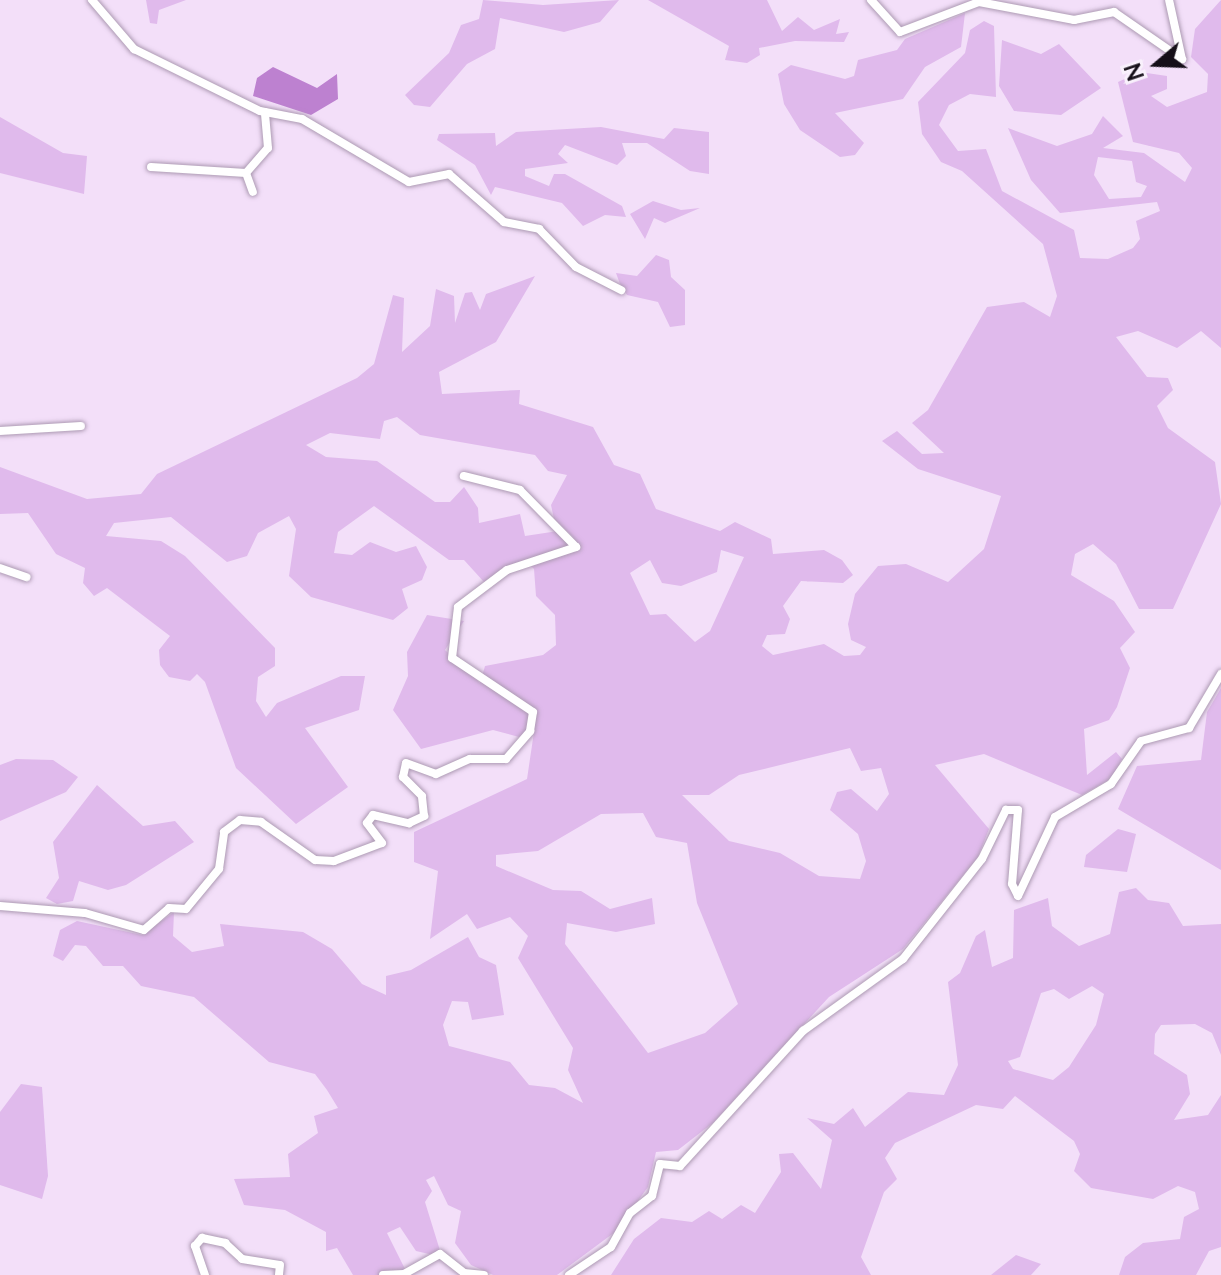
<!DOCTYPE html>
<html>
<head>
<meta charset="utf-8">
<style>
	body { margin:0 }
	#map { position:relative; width:1221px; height:1275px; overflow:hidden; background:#f3dff9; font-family:Lato,sans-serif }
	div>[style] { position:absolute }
	.green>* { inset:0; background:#e0baec }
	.water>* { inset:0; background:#bd81d0 }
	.roads { filter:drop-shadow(0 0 2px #ad9ab3) drop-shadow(0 0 2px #ad9ab3) }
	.minor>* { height:8px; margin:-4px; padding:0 4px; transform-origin:4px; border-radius:4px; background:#fff }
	span { translate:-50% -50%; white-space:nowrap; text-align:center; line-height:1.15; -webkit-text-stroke:8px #f9f1fc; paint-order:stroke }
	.north { position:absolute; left:1117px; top:24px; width:80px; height:80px; -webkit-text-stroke:6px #f9f1fc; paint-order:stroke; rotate:251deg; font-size:22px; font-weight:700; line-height:32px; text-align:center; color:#150f18 }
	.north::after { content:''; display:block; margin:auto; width:28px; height:36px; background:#150f18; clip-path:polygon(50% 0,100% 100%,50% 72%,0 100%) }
</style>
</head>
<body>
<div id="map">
	<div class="green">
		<div style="clip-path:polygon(146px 0,186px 0,159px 10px,157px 24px,150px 23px)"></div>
		<div style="clip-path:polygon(483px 0,543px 5px,619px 0,600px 22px,564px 32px,500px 18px,495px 49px,467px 64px,430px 107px,414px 105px,405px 95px,449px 53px,461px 25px,479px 19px)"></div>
		<div style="clip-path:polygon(648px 0,767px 0,782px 31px,798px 17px,814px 30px,840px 19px,836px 34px,849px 32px,844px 42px,795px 41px,759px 48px,760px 55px,747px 63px,725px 60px,729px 46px)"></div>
		<div style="clip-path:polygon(evenodd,1221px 0,1221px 348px,1201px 331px,1177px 348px,1138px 331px,1116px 337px,1147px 377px,1168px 378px,1173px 390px,1157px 406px,1168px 428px,1215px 462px,1221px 504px,1173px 609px,1139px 609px,1116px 564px,1093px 544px,1075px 554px,1071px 575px,1114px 601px,1135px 632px,1120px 648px,1130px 668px,1117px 707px,1109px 720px,1084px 729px,1087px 775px,1116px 752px,1122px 759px,1112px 778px,1082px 795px,984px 754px,935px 765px,989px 829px,978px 857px,903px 949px,829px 997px,714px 1122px,678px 1150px,656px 1152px,648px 1187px,615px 1232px,557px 1275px,493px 1275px,471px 1265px,455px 1243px,461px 1211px,448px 1205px,434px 1176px,426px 1180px,432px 1191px,425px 1202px,442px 1257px,416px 1251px,400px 1227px,387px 1233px,408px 1275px,353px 1275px,337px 1248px,326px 1251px,326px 1232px,285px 1210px,244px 1205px,234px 1179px,290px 1177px,288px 1154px,318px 1133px,314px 1116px,338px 1108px,327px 1090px,315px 1074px,269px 1062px,194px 997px,141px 986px,123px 966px,103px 966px,86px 946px,75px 945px,63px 961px,53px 956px,60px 930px,77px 921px,142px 935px,174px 912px,173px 936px,192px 952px,224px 946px,220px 924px,303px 932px,332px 949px,362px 984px,386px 995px,386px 976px,411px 970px,468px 937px,479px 957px,496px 965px,504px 1015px,472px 1020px,468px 1002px,452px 1001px,443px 1025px,449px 1046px,510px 1062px,529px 1085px,555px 1088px,583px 1103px,568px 1070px,573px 1048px,518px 958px,528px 936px,510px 917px,477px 929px,467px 914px,430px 939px,438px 871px,414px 862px,414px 832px,527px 779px,534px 732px,519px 737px,493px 730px,421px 749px,393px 710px,408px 676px,407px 652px,427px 615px,464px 621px,445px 650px,480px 683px,485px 666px,543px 655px,556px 645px,555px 615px,536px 596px,534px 569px,526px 561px,484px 582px,464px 560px,449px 560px,374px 506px,338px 532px,334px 553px,352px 555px,370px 542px,396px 552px,416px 546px,427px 567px,422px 580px,402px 589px,408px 608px,393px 620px,311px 597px,289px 576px,296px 529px,289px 516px,258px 533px,247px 556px,227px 562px,171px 517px,114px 523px,106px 536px,161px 541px,185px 556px,275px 648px,275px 666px,258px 677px,256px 701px,266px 717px,277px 703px,341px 676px,365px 676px,359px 710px,305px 728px,348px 787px,296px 824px,236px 768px,205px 682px,197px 674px,190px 681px,169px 677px,160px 665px,159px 650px,170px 636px,107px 588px,94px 596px,83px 583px,85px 568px,56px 554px,28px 513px,0 514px,0 467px,87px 499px,141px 494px,157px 474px,357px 378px,374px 364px,393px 295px,404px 298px,402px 352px,430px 326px,436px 289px,454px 296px,455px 323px,465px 293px,472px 292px,480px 310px,486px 294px,535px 276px,496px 342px,439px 372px,442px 394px,520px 390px,519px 404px,593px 427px,614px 465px,640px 474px,656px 509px,720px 531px,735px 522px,771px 539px,773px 554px,824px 550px,842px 560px,853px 575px,843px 583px,801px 581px,783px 606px,790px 619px,785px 634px,767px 635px,762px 646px,773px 655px,824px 644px,844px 656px,860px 655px,866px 647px,851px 640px,848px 624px,855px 594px,878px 566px,906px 564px,948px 582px,984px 549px,1001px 496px,918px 469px,882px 441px,897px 431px,922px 454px,944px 453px,912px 423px,928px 410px,987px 307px,1024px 302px,1050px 317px,1057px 296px,1043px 244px,962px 171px,941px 162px,922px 134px,918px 102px,965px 53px,970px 30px,984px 21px,994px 26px,996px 97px,970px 94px,949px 105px,939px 125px,958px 151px,986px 149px,1002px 191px,1074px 230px,1080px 258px,1108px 259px,1133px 248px,1140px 239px,1136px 221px,1160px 211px,1157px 202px,1060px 213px,1031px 180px,1008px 128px,1057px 146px,1092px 134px,1103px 116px,1123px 136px,1103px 148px,1144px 153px,1185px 182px,1192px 168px,1179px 153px,1133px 142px,1118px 82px,1140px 72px,1167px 76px,1167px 89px,1151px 96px,1167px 107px,1207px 92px,1208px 74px,1191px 57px,1195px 29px,1221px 0,1098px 157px,1132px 161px,1136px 182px,1147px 186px,1141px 197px,1109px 199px,1094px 175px,1098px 157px,1221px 0,397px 417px,420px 435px,535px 455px,548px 471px,567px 475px,551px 505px,554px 519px,574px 538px,558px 531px,525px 536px,520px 514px,479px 523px,478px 508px,464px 487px,450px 502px,435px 502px,377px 461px,326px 457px,306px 445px,330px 433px,380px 439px,384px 421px,397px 417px,1221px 0,721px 550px,744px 557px,710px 631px,695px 642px,666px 614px,650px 615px,630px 573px,650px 560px,662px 583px,681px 586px,717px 572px,721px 550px,1221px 0,850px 748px,861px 771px,881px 768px,889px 794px,877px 811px,851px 789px,837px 792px,830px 810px,858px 834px,866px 861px,860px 879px,819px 876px,780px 853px,729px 841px,682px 795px,709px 795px,739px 775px,850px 748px,1221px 0,643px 813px,656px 837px,687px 843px,697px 903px,738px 1004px,705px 1033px,648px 1053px,565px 944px,567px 923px,616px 932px,655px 924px,652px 898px,610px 909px,581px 891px,553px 890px,496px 866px,496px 855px,538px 851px,601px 814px,643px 813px)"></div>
		<div style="clip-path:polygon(965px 13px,961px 47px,925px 67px,903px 99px,835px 113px,864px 143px,855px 155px,840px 157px,800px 130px,784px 104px,778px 74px,791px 65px,845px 79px,854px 76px,858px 60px,897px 50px,905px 39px)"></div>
		<div style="clip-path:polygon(1002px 40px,1041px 54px,1059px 44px,1101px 88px,1061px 115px,1014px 111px,999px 86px)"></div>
		<div style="clip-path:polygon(0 117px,63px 153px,87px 156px,84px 194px,0 173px)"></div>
		<div style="clip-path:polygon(601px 127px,664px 139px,674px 128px,709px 132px,709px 174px,690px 171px,647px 143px,622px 143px,626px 156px,617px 165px,565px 145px,558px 154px,568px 163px,525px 169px,525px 176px,549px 186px,554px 174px,565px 174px,622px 206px,626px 217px,605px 215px,583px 226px,562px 203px,495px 187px,491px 195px,475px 165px,437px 140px,439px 134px,495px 133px,496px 146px,516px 132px)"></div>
		<div style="clip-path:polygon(653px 201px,681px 210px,700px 208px,665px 223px,654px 218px,645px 239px,630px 214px)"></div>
		<div style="clip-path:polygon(656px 255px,669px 260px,671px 277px,685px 290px,685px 325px,670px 327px,658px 302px,627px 295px,620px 284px,616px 273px,637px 276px)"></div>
		<div style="clip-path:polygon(1221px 688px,1221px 870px,1118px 809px,1137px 766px,1201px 760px,1207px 712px)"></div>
		<div style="clip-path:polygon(16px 759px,53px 760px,78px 777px,66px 792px,0 821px,0 765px)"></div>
		<div style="clip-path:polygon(97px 785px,143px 826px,175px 821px,194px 842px,126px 885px,108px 890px,79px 881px,73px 901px,57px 904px,46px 898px,59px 878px,53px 842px)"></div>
		<div style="clip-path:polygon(1118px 829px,1136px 834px,1127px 872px,1084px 867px,1086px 855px)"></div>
		<div style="clip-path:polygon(evenodd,1136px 888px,1148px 900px,1169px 903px,1183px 926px,1221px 924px,1221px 1055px,1212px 1033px,1195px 1024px,1161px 1025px,1155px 1034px,1154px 1054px,1187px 1075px,1190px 1094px,1174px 1120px,1208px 1115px,1221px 1095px,1221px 1247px,1209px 1251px,1196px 1275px,1119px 1275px,1125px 1257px,1143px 1243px,1180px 1239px,1184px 1217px,1199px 1209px,1195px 1192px,1178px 1186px,1153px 1199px,1091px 1188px,1074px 1171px,1080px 1154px,1074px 1141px,1015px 1096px,1003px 1109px,976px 1105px,895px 1143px,885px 1158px,897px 1179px,884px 1192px,861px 1257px,871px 1275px,611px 1275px,634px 1239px,661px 1218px,692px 1222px,709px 1211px,722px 1219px,741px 1205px,755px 1213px,781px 1172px,779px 1154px,793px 1153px,821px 1189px,832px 1140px,807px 1118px,834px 1124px,853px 1108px,865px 1127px,908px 1092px,944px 1095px,958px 1065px,948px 982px,960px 973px,976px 936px,985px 930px,992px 967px,1013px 958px,1014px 910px,1048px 898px,1052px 926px,1079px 946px,1110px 934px,1119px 892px,1136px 888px,1092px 986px,1104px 994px,1096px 1025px,1069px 1067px,1053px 1080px,1013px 1069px,1008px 1061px,1020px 1057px,1041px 993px,1054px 989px,1069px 999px,1092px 986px)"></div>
		<div style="clip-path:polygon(21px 1084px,42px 1087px,48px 1176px,42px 1199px,0 1185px,0 1112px)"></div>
		<div style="clip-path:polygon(1016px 1255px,1041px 1264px,1031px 1275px,991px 1275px)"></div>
	</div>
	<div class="water">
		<div style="clip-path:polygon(273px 67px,317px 88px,337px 74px,338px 99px,311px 115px,253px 96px,257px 78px)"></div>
	</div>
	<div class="roads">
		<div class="minor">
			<div style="left:92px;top:0;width:65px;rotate:49.4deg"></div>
			<div style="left:134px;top:49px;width:140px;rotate:26.2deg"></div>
			<div style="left:260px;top:111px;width:43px;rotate:10.8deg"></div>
			<div style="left:302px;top:119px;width:124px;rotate:30.5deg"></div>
			<div style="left:409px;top:182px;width:41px;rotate:-11.3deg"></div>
			<div style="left:449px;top:174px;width:73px;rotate:41.1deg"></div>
			<div style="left:504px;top:222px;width:36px;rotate:11deg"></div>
			<div style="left:539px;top:229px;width:53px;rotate:45.8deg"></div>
			<div style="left:576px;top:267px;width:51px;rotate:27.1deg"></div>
			<div style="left:871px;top:0;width:43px;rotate:47.8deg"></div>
			<div style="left:900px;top:32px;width:85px;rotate:-20.8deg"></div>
			<div style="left:979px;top:2px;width:97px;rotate:10.7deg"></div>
			<div style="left:1074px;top:20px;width:41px;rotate:-11.3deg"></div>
			<div style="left:1114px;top:12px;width:83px;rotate:34.7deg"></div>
			<div style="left:1182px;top:59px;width:60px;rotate:-102.4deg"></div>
			<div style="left:151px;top:167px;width:95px;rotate:3.6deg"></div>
			<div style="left:246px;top:173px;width:33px;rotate:-49deg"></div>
			<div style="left:268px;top:148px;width:36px;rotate:-95deg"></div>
			<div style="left:246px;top:173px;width:20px;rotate:70deg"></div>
			<div style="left:0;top:431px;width:81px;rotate:-3.5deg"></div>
			<div style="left:0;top:568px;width:28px;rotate:19deg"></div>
			<div style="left:0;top:906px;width:85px;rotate:4.7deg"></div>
			<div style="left:85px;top:913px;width:61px;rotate:16.1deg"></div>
			<div style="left:144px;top:930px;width:33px;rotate:-41deg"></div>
			<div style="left:169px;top:908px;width:17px;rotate:3deg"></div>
			<div style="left:186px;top:909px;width:52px;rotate:-50.5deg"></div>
			<div style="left:219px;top:869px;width:37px;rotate:-82deg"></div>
			<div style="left:224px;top:832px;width:20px;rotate:-37deg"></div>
			<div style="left:240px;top:820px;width:21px;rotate:5deg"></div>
			<div style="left:261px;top:822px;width:66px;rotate:35.1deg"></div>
			<div style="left:315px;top:860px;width:19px;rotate:3deg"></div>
			<div style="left:334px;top:861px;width:51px;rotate:-20.6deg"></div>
			<div style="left:382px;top:843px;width:25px;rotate:-127deg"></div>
			<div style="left:367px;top:823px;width:10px;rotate:-53deg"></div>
			<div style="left:373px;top:815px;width:37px;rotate:13deg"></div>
			<div style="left:409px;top:823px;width:17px;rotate:-25deg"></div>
			<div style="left:424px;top:816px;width:20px;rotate:-96deg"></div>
			<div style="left:422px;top:796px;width:27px;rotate:-135deg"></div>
			<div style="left:403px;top:777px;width:14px;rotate:-78deg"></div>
			<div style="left:406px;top:763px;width:32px;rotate:20deg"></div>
			<div style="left:436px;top:774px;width:37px;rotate:-24deg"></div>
			<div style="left:470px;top:759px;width:36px"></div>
			<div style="left:506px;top:759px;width:37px;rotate:-49deg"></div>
			<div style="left:530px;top:731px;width:19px;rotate:-81deg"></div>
			<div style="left:533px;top:712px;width:97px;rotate:-146.3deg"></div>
			<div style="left:452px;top:658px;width:51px;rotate:-83.3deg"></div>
			<div style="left:458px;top:607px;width:61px;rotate:-37.1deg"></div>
			<div style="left:507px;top:570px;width:73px;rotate:-18.4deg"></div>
			<div style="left:576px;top:547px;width:80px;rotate:-134.5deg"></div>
			<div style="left:520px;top:490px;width:58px;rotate:-166deg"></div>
			<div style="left:205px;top:1275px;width:31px;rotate:-109deg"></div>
			<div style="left:195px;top:1246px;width:11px;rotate:-49deg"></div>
			<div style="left:202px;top:1238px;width:24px;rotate:12deg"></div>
			<div style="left:225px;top:1243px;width:23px;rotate:43deg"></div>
			<div style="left:242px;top:1259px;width:38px;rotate:9deg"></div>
			<div style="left:280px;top:1265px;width:10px;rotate:96deg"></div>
			<div style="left:383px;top:1275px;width:21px;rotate:-3deg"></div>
			<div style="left:404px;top:1274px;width:41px;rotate:-29.1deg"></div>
			<div style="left:440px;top:1254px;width:31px;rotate:38deg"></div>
			<div style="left:464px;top:1273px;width:20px;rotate:6deg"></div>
			<div style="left:569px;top:1275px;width:50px;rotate:-33.7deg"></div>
			<div style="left:611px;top:1247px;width:39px;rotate:-61deg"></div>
			<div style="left:630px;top:1213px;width:28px;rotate:-38deg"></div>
			<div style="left:652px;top:1196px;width:33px;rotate:-76deg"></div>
			<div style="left:660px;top:1164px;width:20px;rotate:6deg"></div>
			<div style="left:680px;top:1166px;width:183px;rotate:-47.7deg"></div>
			<div style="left:803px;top:1031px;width:123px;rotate:-35.8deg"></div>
			<div style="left:903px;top:959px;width:127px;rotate:-51.7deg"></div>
			<div style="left:982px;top:859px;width:55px;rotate:-63.9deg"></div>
			<div style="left:1006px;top:810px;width:12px"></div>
			<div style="left:1018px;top:810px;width:74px;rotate:94.6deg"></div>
			<div style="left:1012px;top:884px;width:13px;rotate:63deg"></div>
			<div style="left:1018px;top:896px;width:87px;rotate:-64.9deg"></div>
			<div style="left:1055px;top:817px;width:65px;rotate:-30.5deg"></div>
			<div style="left:1111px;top:784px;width:52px;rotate:-55.1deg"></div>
			<div style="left:1141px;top:741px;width:50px;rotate:-15.2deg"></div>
			<div style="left:1189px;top:728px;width:63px;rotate:-59.3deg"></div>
		</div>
	</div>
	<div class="north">N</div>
</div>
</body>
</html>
